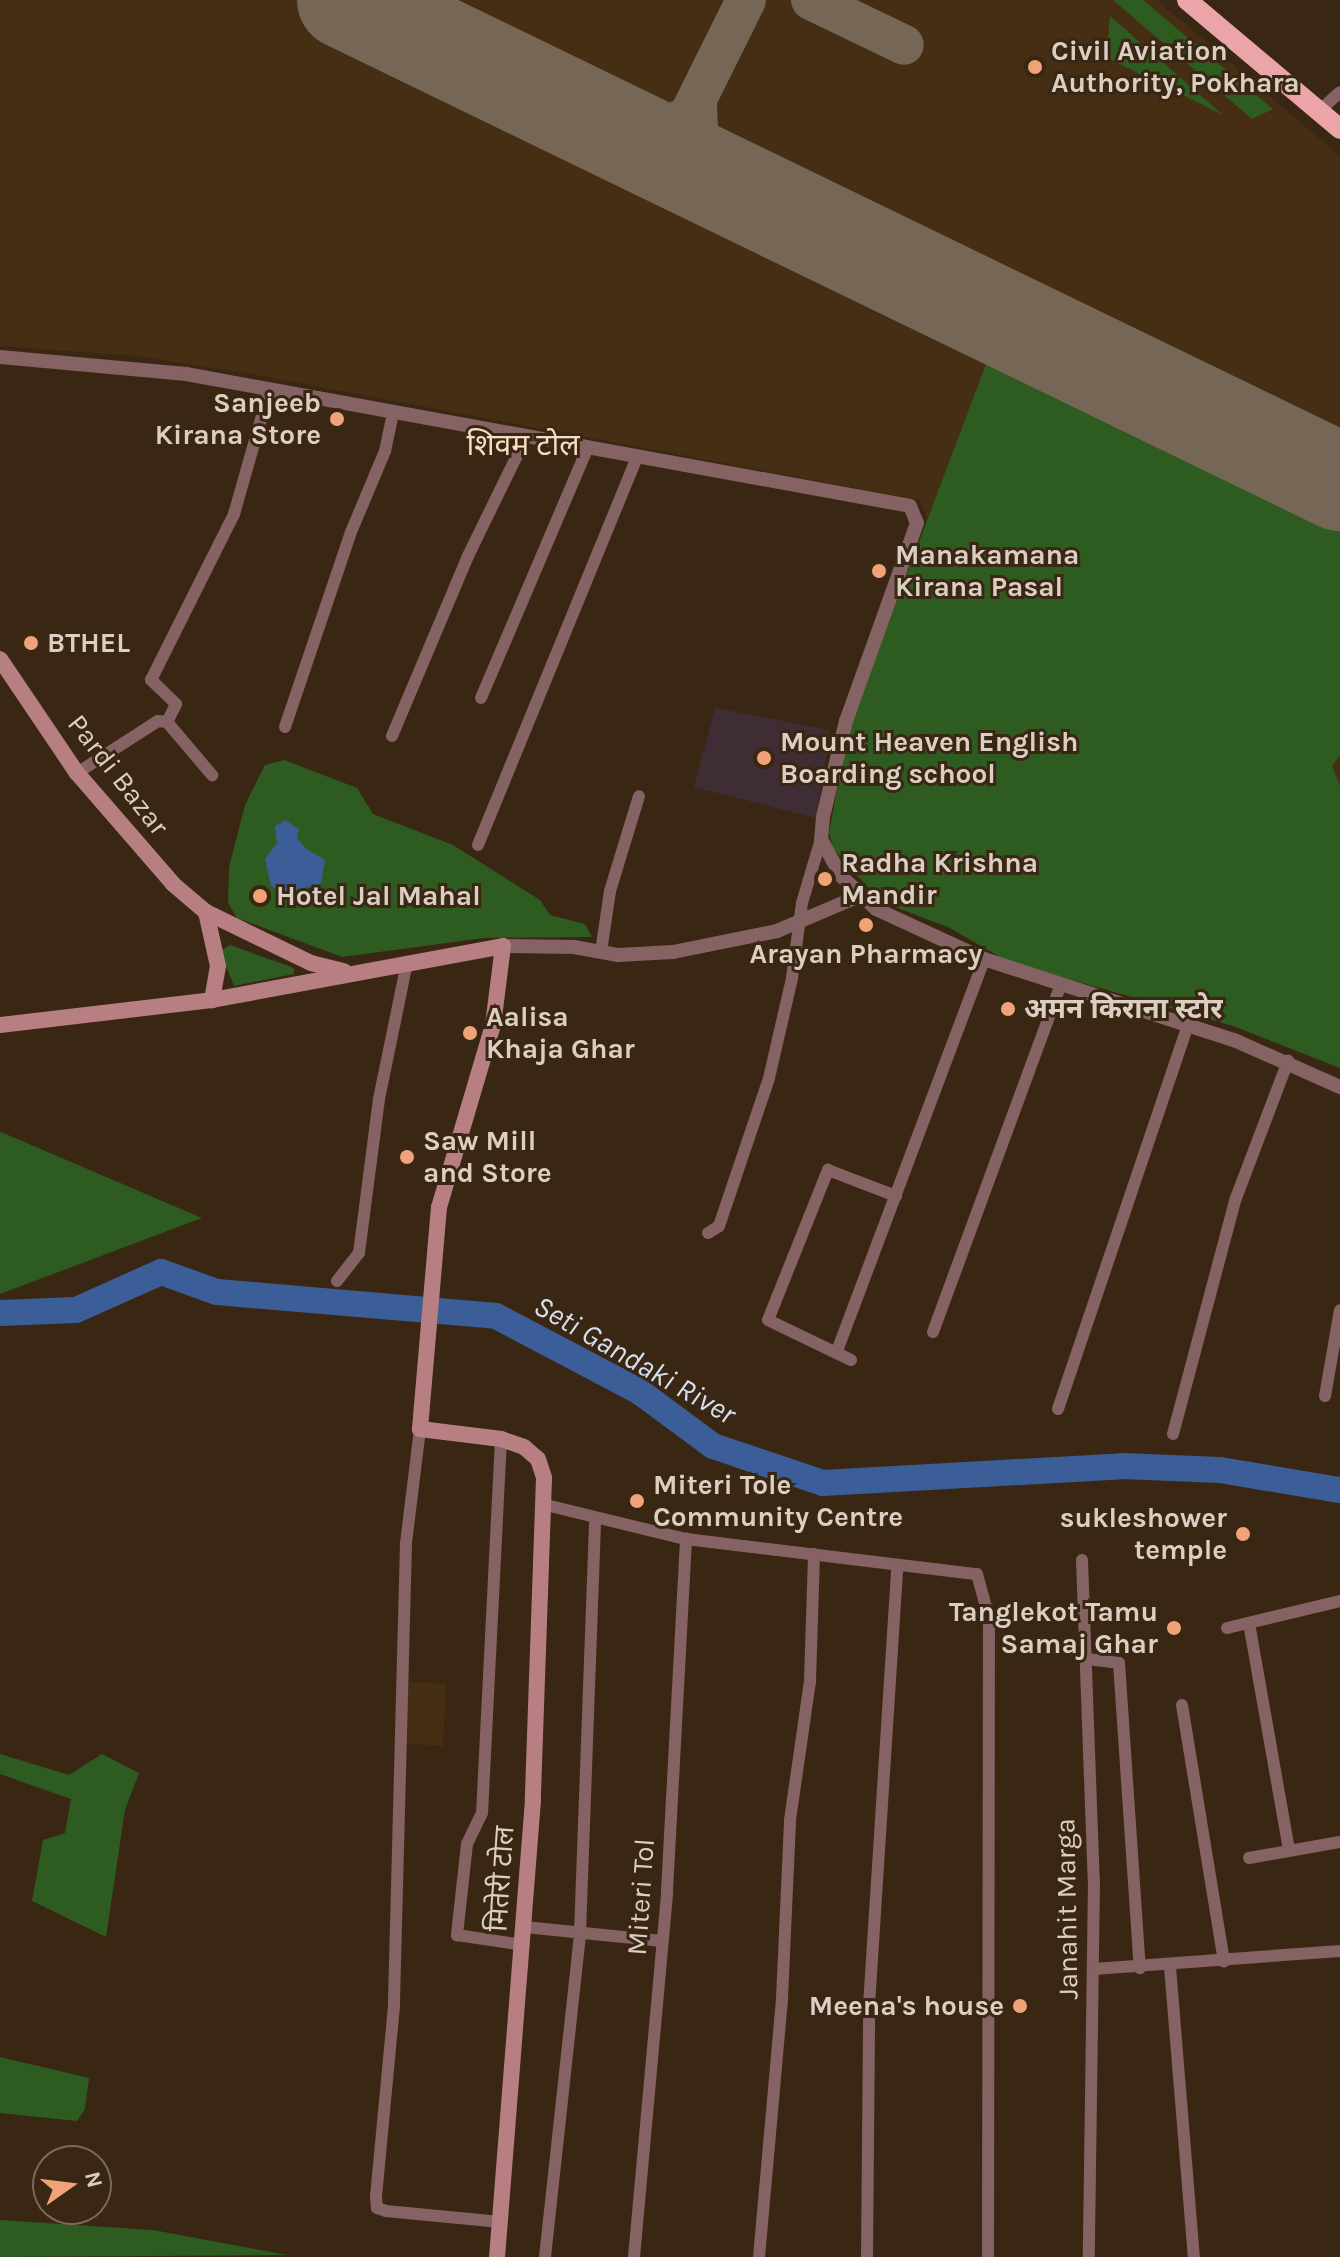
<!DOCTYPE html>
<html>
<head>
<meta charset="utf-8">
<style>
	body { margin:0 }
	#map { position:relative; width:1340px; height:2257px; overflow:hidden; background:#3a2713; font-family:Karla,"Noto Sans Devanagari",sans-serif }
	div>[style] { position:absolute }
	.built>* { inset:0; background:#452e13 }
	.education>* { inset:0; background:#3f2d35 }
	.green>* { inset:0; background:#2e5b20 }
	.water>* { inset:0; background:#3b5e98 }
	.river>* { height:26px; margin:-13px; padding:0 13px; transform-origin:13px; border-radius:13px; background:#3b5e98 }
	.taxiway>* { height:40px; margin:-20px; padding:0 20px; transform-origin:20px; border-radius:20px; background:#766655 }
	.runway>* { height:98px; margin:-49px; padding:0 49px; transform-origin:49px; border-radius:49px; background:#766655 }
	.minor>* { height:12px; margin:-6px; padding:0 6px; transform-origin:6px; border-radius:6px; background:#856263 }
	.tertiary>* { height:14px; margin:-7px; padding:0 7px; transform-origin:7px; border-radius:7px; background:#856263 }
	.secondary>* { height:16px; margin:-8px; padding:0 8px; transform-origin:8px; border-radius:8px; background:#b87f82 }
	.trunk>* { height:20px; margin:-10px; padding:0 10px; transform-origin:10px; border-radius:10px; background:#eba4a7 }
	.dots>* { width:22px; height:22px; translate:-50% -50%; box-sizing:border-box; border:4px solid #3a2713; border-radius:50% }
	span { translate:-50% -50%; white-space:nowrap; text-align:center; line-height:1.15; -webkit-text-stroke:6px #3a2713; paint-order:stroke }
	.poi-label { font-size:28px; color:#dbcfc3; font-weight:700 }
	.left { translate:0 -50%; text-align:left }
	.right { translate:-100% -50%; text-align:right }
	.street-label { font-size:28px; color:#dbcfc3 }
	.neighbourhood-label { font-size:30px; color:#f6ddc5 }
	.water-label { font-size:30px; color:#d4def0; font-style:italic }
	.north { position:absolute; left:32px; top:2145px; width:80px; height:80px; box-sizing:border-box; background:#3a2713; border:2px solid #7a6a59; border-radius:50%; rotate:76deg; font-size:22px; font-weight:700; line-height:32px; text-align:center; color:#dbcfc3 }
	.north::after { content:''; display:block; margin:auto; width:28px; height:36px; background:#f0a378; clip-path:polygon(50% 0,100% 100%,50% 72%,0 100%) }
</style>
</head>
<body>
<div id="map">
	<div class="built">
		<div style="clip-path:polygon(0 0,1157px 0,1340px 156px,1340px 1068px,1233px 1026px,1009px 962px,948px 927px,895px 907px,854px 874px,829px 832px,888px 614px,928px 520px,920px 500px,241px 372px,136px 356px,0 346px)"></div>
		<div style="clip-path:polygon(406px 1682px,446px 1684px,443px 1746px,403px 1743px)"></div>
	</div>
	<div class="education">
		<div style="clip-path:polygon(715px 708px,830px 730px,816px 818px,694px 787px)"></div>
	</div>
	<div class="green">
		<div style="clip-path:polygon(1113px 0,1143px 0,1273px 109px,1252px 119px)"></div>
		<div style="clip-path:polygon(1110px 16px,1223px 115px,1083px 46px,1108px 39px)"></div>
		<div style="clip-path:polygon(991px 351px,1340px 524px,1340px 755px,1332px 766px,1340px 786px,1340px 1068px,1233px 1026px,1009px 962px,948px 927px,895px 907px,873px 893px,833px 848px,829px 832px,849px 727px)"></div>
		<div style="clip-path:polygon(284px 760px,357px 788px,373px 814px,453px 845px,540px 900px,550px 915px,585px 924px,592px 937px,484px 938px,342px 957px,237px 918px,228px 903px,229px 867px,245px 805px,265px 765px)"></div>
		<div style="clip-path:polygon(230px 945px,294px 968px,294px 974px,234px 986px,220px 951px)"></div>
		<div style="clip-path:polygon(0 1132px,1px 1132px,202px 1218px,0 1294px)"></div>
		<div style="clip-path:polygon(0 1754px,69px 1775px,102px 1754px,139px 1773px,125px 1810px,106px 1937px,32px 1901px,43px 1840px,65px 1833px,71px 1799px,0 1774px)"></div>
		<div style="clip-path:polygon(0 2057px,89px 2078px,85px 2109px,77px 2121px,0 2113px)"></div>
		<div style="clip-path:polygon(0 2220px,153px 2230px,287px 2255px,0 2257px)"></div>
	</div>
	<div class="water">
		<div style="clip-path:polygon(285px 820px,299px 829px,297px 838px,305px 848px,325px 860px,321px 884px,283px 893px,271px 886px,265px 859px,277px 843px,275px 826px)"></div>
	</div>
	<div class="river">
		<div style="left:0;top:1313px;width:76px;rotate:-2.3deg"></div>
		<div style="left:76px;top:1310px;width:93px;rotate:-24.1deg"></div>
		<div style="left:161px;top:1272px;width:59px;rotate:19.7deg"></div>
		<div style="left:217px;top:1292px;width:280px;rotate:4.9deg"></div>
		<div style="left:496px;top:1316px;width:163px;rotate:27.8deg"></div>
		<div style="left:640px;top:1392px;width:91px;rotate:36.5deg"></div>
		<div style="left:713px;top:1446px;width:116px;rotate:18.6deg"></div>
		<div style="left:823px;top:1483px;width:300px;rotate:-3.2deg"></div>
		<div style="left:1123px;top:1466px;width:97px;rotate:2.4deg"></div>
		<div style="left:1220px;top:1470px;width:122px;rotate:9.5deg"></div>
	</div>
	<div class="taxiway">
		<div style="left:811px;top:0;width:103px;rotate:25.8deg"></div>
		<div style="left:697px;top:105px;width:47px;rotate:87.6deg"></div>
		<div style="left:699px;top:152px;width:29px;rotate:55deg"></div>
		<div style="left:716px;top:176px;width:22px;rotate:34deg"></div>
		<div style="left:610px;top:128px;width:43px;rotate:7.9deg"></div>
		<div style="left:653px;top:134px;width:41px;rotate:-27.8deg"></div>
		<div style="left:689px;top:115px;width:128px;rotate:-63.6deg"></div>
	</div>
	<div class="runway">
		<div style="left:346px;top:0;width:1105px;rotate:25.87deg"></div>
	</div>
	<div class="minor">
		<div style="left:1319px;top:111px;width:28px;rotate:-42deg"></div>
		<div style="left:481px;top:698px;width:271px;rotate:-66.9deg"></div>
		<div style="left:167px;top:722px;width:20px;rotate:-63deg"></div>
		<div style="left:176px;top:704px;width:35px;rotate:-136deg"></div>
		<div style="left:151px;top:680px;width:186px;rotate:-63.4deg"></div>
		<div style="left:234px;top:514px;width:128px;rotate:-74.1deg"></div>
		<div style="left:285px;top:727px;width:206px;rotate:-71.3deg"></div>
		<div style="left:351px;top:532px;width:88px;rotate:-67.2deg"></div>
		<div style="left:385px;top:451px;width:39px;rotate:-78deg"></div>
		<div style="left:392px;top:736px;width:195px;rotate:-67.1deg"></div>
		<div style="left:468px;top:556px;width:132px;rotate:-64deg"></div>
		<div style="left:77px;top:773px;width:96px;rotate:-32.7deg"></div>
		<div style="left:158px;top:721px;width:9px;rotate:6deg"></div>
		<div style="left:167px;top:722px;width:70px;rotate:49.7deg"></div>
		<div style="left:478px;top:845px;width:419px;rotate:-67.7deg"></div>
		<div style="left:601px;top:952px;width:62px;rotate:-81.6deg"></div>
		<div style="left:610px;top:891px;width:99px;rotate:-73deg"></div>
		<div style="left:708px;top:1233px;width:13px;rotate:-32deg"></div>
		<div style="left:719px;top:1226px;width:156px;rotate:-71.3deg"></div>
		<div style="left:769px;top:1078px;width:103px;rotate:-77deg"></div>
		<div style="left:792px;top:978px;width:76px;rotate:-82.4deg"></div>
		<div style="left:802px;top:903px;width:67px;rotate:-73.5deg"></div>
		<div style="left:337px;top:1281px;width:36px;rotate:-52deg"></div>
		<div style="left:359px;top:1253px;width:155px;rotate:-82.6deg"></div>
		<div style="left:379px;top:1099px;width:140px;rotate:-78.4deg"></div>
		<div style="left:933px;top:1332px;width:370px;rotate:-69.8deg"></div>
		<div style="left:837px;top:1351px;width:419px;rotate:-69.4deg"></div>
		<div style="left:851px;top:1360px;width:92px;rotate:-154.3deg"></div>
		<div style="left:768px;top:1320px;width:162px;rotate:-68.2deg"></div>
		<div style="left:828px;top:1170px;width:73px;rotate:20.9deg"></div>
		<div style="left:1325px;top:1396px;width:87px;rotate:-80.1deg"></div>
		<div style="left:1058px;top:1409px;width:405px;rotate:-71.3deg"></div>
		<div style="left:420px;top:1429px;width:115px;rotate:97deg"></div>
		<div style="left:406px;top:1543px;width:463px;rotate:91.5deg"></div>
		<div style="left:394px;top:2006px;width:192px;rotate:95.4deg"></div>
		<div style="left:376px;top:2197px;width:11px;rotate:85deg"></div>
		<div style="left:377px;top:2208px;width:9px;rotate:18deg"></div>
		<div style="left:386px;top:2211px;width:115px;rotate:5.5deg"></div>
		<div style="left:1173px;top:1434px;width:244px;rotate:-75.1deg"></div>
		<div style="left:1236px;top:1198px;width:147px;rotate:-69.2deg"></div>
		<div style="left:501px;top:1439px;width:374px;rotate:92.9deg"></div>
		<div style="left:482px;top:1813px;width:34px;rotate:116deg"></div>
		<div style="left:467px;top:1844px;width:92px;rotate:96.3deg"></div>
		<div style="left:457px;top:1935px;width:67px;rotate:8.6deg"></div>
		<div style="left:546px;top:1505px;width:144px;rotate:13.7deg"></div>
		<div style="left:686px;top:1539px;width:293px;rotate:6.9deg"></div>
		<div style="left:977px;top:1574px;width:46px;rotate:74.7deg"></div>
		<div style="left:989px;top:1618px;width:639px;rotate:90.09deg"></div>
		<div style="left:1082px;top:1560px;width:321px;rotate:87.9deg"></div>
		<div style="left:1094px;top:1881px;width:376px;rotate:90.8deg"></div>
		<div style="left:1249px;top:1623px;width:231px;rotate:80deg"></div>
		<div style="left:1227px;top:1628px;width:116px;rotate:-13.4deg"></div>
		<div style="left:1087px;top:1659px;width:32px;rotate:7deg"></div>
		<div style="left:1119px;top:1663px;width:306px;rotate:86.1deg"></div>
		<div style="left:1182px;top:1705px;width:260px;rotate:80.7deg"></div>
		<div style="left:1249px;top:1858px;width:92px;rotate:-10deg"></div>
		<div style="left:525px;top:1927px;width:138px;rotate:5.8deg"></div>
		<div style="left:1170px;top:1967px;width:291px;rotate:85.3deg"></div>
		<div style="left:1094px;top:1969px;width:247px;rotate:-4.2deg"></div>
		<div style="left:545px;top:2257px;width:326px;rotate:-83.8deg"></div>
		<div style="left:580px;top:1933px;width:413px;rotate:-87.9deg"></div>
		<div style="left:634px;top:2257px;width:367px;rotate:-84.8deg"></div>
		<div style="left:667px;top:1891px;width:353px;rotate:-86.9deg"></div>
		<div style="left:759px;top:2257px;width:260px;rotate:-84.9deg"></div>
		<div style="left:782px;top:1998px;width:178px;rotate:-87.4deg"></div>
		<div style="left:790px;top:1820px;width:139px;rotate:-81.8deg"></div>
		<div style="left:810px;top:1682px;width:128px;rotate:-88.2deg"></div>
		<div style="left:867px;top:2257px;width:252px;rotate:-89.5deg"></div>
		<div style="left:869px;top:2005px;width:439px;rotate:-86.3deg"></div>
	</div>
	<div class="tertiary">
		<div style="left:0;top:357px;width:187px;rotate:5.2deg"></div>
		<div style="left:186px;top:374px;width:736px;rotate:10.33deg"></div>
		<div style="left:910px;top:506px;width:18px;rotate:68deg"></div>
		<div style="left:917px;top:523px;width:210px;rotate:109.7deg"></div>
		<div style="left:846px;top:721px;width:99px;rotate:103.5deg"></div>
		<div style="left:823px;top:817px;width:22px;rotate:95deg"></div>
		<div style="left:821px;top:839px;width:42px;rotate:61.6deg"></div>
		<div style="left:841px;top:876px;width:48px;rotate:43.3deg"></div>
		<div style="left:876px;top:909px;width:119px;rotate:24.8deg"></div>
		<div style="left:984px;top:959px;width:263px;rotate:18deg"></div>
		<div style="left:1234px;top:1040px;width:116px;rotate:23.9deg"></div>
		<div style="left:503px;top:946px;width:71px;rotate:0.8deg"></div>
		<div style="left:574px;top:947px;width:45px;rotate:10.3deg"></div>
		<div style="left:618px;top:955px;width:55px;rotate:-3.1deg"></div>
		<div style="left:673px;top:952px;width:106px;rotate:-11.4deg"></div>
		<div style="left:777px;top:931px;width:89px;rotate:-23.1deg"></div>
	</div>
	<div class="secondary">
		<div style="left:0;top:659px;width:138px;rotate:56deg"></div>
		<div style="left:77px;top:773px;width:147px;rotate:49.1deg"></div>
		<div style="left:173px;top:884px;width:43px;rotate:40.3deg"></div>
		<div style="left:206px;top:912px;width:117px;rotate:25.9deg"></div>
		<div style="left:311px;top:963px;width:34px;rotate:14deg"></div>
		<div style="left:206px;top:912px;width:55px;rotate:77.5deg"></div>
		<div style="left:218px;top:966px;width:35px;rotate:100deg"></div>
		<div style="left:0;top:1025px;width:213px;rotate:-6.7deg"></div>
		<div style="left:212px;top:1000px;width:296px;rotate:-10.5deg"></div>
		<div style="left:503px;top:946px;width:80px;rotate:97.2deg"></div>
		<div style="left:493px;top:1025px;width:190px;rotate:106.5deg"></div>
		<div style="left:439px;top:1207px;width:223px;rotate:94.9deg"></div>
		<div style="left:420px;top:1429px;width:82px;rotate:7deg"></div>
		<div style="left:501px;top:1439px;width:24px;rotate:19deg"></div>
		<div style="left:524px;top:1447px;width:18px;rotate:41deg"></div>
		<div style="left:538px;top:1459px;width:20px;rotate:72deg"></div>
		<div style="left:544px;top:1478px;width:322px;rotate:92deg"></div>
		<div style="left:533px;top:1800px;width:458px;rotate:94.5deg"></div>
	</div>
	<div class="trunk">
		<div style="left:1187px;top:0;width:200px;rotate:40.1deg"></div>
	</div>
	<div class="dots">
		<div style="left:1035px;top:67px;background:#f0a378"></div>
		<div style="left:337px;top:419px;background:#f0a378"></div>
		<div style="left:879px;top:571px;background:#f0a378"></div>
		<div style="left:31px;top:643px;background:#f0a378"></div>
		<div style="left:764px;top:758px;background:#f0a378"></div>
		<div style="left:825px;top:879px;background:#f0a378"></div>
		<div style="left:260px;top:896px;background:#f0a378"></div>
		<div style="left:866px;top:925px;background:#f0a378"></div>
		<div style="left:1008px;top:1009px;background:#f0a378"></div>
		<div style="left:470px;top:1033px;background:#f0a378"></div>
		<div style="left:407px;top:1157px;background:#f0a378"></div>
		<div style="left:637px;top:1501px;background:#f0a378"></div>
		<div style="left:1243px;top:1534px;background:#f0a378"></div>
		<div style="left:1174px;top:1628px;background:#f0a378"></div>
		<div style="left:1020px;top:2006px;background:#f0a378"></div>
	</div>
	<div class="poi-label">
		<span class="left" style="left:1051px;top:67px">Civil Aviation<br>Authority, Pokhara</span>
		<span class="right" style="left:321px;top:419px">Sanjeeb<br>Kirana Store</span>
		<span class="left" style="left:895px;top:571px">Manakamana<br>Kirana Pasal</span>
		<span class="left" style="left:47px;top:643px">BTHEL</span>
		<span class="left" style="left:780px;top:758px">Mount Heaven English<br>Boarding school</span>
		<span class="left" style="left:841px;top:879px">Radha Krishna<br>Mandir</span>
		<span class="left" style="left:276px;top:896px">Hotel Jal Mahal</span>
		<span style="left:866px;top:954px">Arayan Pharmacy</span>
		<span class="left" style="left:1024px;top:1009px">अमन किराना स्टोर</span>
		<span class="left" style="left:486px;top:1033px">Aalisa<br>Khaja Ghar</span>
		<span class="left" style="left:423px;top:1157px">Saw Mill<br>and Store</span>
		<span class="left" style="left:653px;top:1501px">Miteri Tole<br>Community Centre</span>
		<span class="right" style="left:1227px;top:1534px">sukleshower<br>temple</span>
		<span class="right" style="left:1158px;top:1628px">Tanglekot Tamu<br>Samaj Ghar</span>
		<span class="right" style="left:1004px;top:2006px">Meena's house</span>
	</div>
	<div class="street-label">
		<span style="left:118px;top:775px;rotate:52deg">Pardi Bazar</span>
		<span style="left:501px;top:1879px;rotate:-86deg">मितेरी टोल</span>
		<span style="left:641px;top:1897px;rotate:-86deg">Miteri Tol</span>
		<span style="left:1067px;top:1909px;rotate:-91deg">Janahit Marga</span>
	</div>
	<div class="neighbourhood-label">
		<span style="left:523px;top:445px">शिवम टोल</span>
	</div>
	<div class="water-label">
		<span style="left:635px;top:1360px;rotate:30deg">Seti Gandaki River</span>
	</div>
	<div class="north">N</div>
</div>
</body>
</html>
